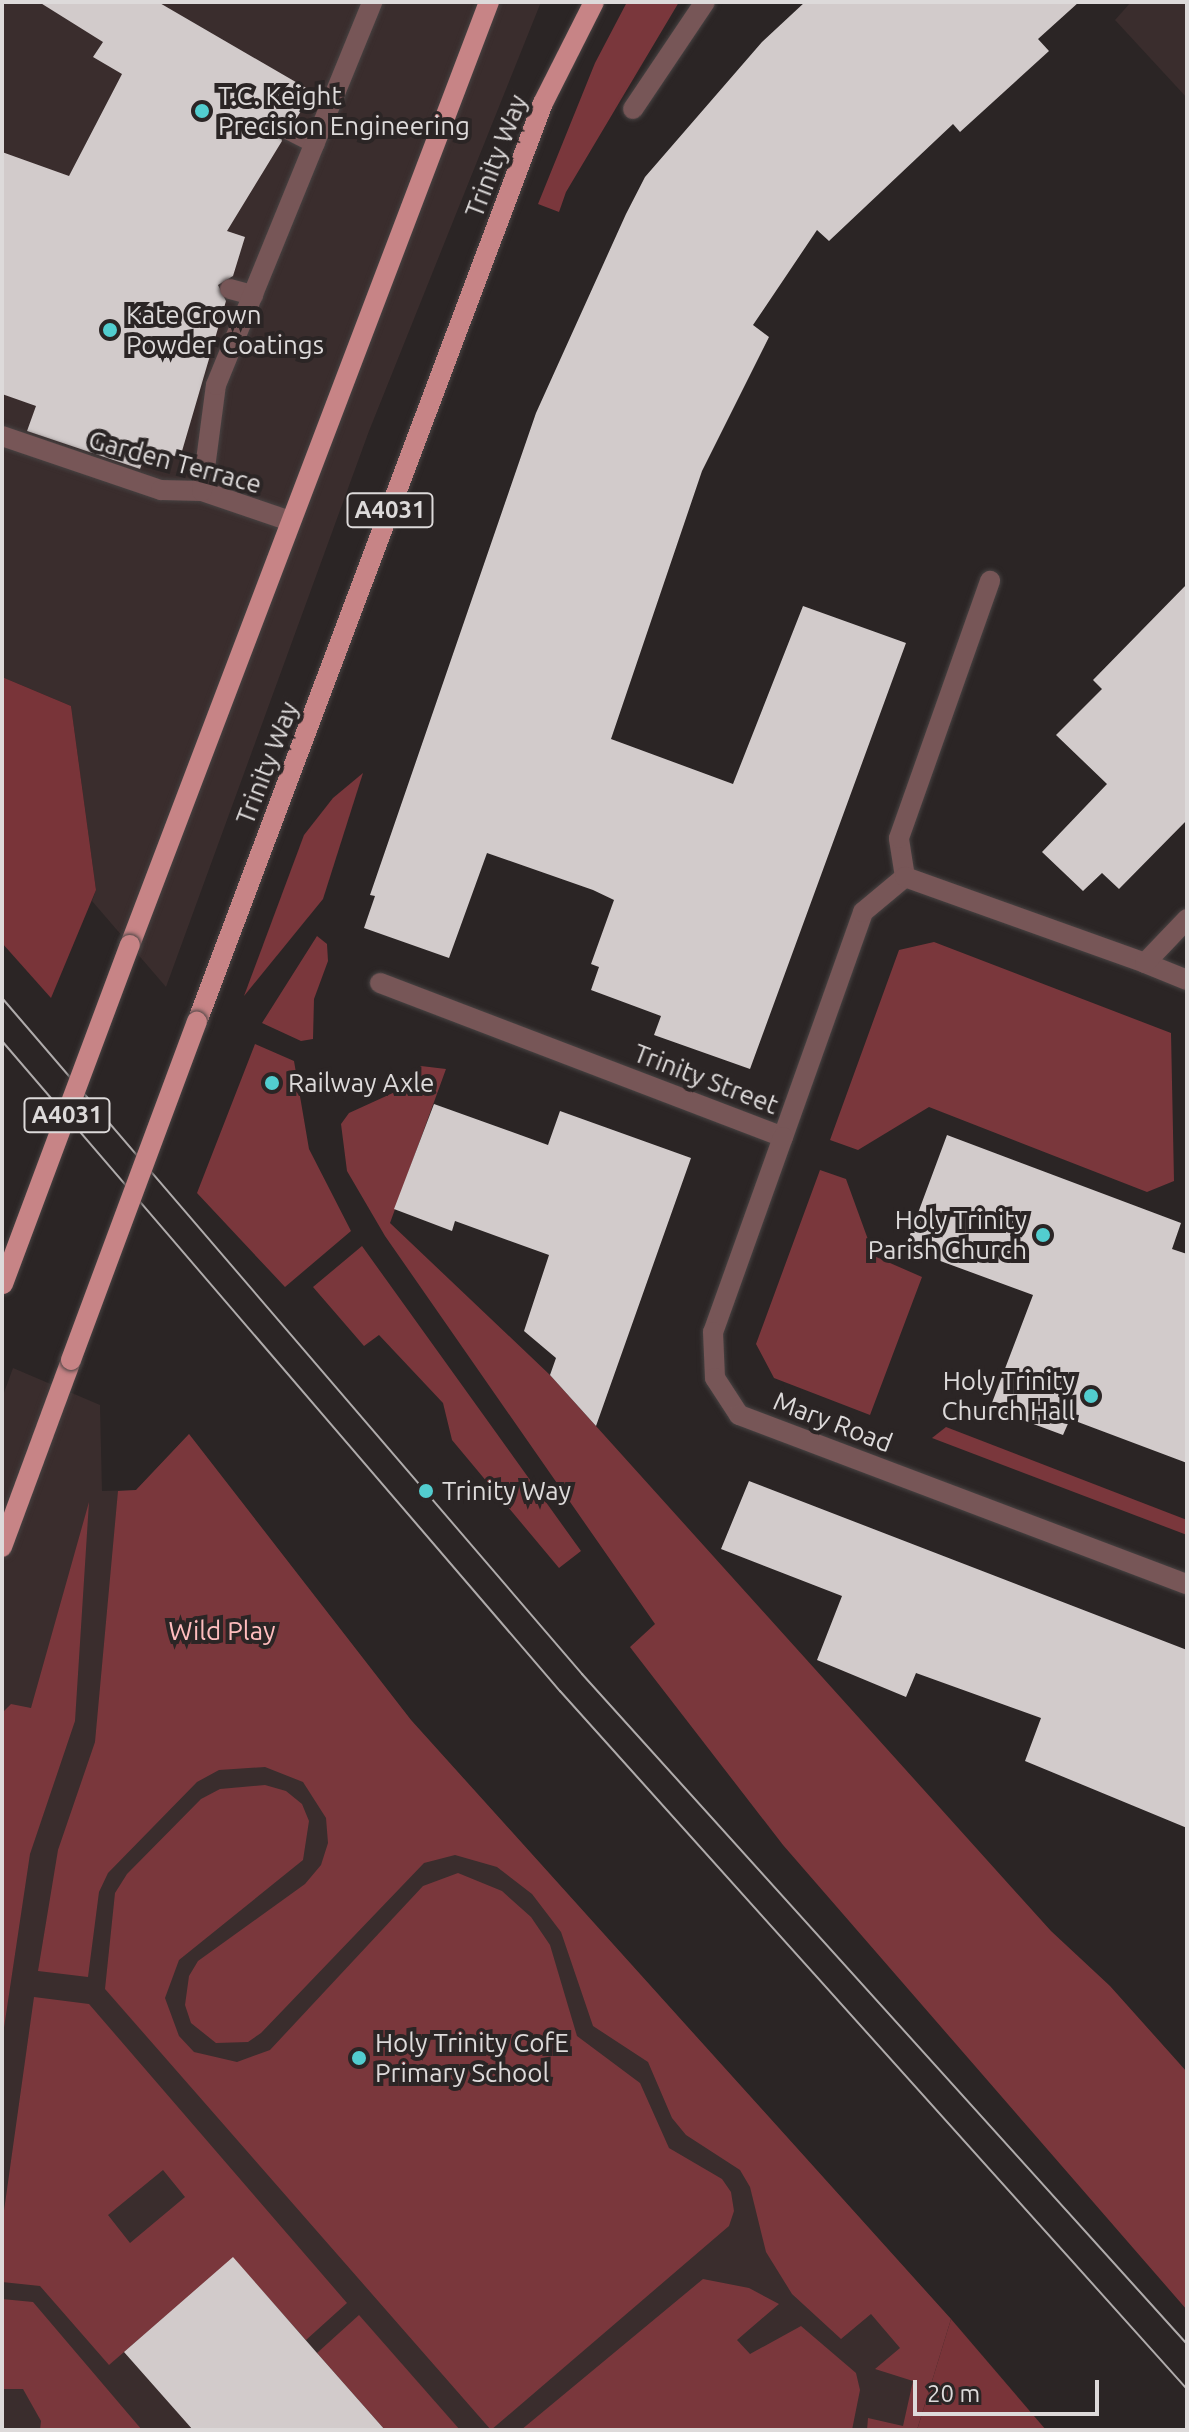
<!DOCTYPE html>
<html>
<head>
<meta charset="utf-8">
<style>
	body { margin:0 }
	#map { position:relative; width:1189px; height:2432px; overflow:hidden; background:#2b2525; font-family:Ubuntu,sans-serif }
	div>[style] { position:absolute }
	.built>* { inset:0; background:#3a2d2d }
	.green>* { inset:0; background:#7a373c }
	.forest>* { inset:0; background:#793439 }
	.building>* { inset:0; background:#d2cbcb }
	.roads { filter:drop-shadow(0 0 2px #474242) drop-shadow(0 0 2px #474242) }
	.lane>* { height:20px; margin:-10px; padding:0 10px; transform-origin:10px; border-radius:10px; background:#775657 }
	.street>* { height:20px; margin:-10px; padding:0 10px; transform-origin:10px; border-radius:10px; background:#775657 }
	.primary>* { height:20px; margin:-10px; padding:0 10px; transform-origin:10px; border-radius:10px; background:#c78486 }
	.tram>* { height:2px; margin:-1px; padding:0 1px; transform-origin:1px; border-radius:1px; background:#afabab }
	.bridges { filter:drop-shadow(0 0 2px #474242) drop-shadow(0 0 2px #474242) }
	.primary-bridge>* { height:20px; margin:-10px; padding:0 10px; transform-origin:10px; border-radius:10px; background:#c78486 }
	.dots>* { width:22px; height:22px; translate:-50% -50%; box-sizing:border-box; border:4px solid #2b2525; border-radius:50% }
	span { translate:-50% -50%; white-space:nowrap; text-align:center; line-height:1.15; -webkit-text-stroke:8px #2b2525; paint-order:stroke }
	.shield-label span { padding:2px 6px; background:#2b2525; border:2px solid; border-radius:6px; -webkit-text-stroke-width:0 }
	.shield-label { font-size:24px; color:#dddada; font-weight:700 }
	.poi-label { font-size:26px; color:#dddada }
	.left { translate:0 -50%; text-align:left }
	.right { translate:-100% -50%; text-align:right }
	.street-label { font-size:26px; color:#dddada }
	.park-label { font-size:26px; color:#ffbdbe }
	.frame { position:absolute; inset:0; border:4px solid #dddada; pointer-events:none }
	.scale { position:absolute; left:913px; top:2380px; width:186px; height:36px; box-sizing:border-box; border:4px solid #dddada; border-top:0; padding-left:10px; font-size:24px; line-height:28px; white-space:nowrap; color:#dddada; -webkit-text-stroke:6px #2b2525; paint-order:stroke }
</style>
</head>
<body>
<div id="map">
	<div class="built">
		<div style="clip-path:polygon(2px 2px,541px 2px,369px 431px,166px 987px,92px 901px,96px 890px,71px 706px,2px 677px)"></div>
		<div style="clip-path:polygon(1131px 2px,1187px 2px,1187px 98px,1115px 20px)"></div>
		<div style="clip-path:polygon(13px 1368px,100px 1405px,102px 1491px,136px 1490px,189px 1434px,411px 1720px,951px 2319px,917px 2430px,2px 2430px,2px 1398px)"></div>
	</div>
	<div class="green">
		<div style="clip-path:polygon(627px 2px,679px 2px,566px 192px,559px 212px,538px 204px,595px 63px)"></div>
		<div style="clip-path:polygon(363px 773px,323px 899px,244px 996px,304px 835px,333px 798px)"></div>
		<div style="clip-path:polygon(317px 936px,327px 944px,328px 961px,314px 999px,313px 1039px,301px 1041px,262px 1023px)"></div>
		<div style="clip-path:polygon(934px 942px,1171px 1033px,1174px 1181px,1147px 1192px,929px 1107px,858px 1150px,830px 1140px,899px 950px)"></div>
		<div style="clip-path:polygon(255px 1044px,294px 1061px,309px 1149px,351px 1231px,285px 1287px,197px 1193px)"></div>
		<div style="clip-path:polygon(421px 1066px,446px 1069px,390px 1223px,550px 1375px,1051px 1931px,1110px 1986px,1187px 2072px,1187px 2310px,783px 1845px,633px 1651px,630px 1647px,655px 1624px,385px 1236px,347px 1171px,341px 1124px,349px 1113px,395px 1092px)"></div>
		<div style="clip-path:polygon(820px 1170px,846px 1179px,874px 1256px,922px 1277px,870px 1415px,774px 1378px,756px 1344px)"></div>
		<div style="clip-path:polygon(362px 1246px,581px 1551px,559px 1568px,452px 1440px,443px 1403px,379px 1335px,364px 1346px,313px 1287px)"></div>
		<div style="clip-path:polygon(946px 1427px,1187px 1520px,1187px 1535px,932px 1438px)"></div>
		<div style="clip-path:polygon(189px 1434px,411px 1720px,951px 2319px,917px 2430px,867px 2430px,868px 2418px,903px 2426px,913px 2381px,875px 2369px,900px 2348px,871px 2314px,841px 2339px,792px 2294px,766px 2252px,750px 2187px,740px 2170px,686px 2135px,672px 2118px,648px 2062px,593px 2026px,561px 1932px,532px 1894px,497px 1867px,455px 1855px,424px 1863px,261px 2033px,248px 2042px,216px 2043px,191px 2023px,185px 2005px,189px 1976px,198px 1961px,305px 1884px,321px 1865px,328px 1843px,326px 1818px,303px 1782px,265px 1767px,219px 1770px,197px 1782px,108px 1873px,99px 1892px,88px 1977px,38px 1971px,58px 1850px,95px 1742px,118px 1491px,136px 1490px)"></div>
		<div style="clip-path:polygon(89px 1502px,75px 1721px,30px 1854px,2px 2041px,2px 1713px,11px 1704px,31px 1708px)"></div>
		<div style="clip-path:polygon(265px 1785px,286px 1791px,302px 1804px,309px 1821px,303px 1860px,179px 1960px,165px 1998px,179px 2036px,194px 2052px,237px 2062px,270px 2050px,423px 1886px,458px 1873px,502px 1891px,531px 1917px,550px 1945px,577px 2036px,640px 2083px,669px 2148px,722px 2179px,731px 2192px,734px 2211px,729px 2226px,491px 2430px,105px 1989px,115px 1893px,127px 1874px,201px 1799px,220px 1789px)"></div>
		<div style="clip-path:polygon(evenodd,34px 1997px,89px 2004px,347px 2303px,306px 2340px,233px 2258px,109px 2365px,40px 2286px,2px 2282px,2px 2225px,34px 1997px,163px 2170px,185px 2197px,130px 2243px,108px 2215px,163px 2170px)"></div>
		<div style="clip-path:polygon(703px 2279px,749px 2288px,779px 2304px,737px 2340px,750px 2354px,801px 2326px,856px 2373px,860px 2390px,852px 2430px,521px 2430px)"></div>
		<div style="clip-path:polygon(2px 2299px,33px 2302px,142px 2430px,40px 2430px,41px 2421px,23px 2389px,2px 2389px)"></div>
		<div style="clip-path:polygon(359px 2315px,460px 2430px,385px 2430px,317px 2353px)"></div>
	</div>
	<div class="forest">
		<div style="clip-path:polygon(2px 677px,71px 706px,96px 890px,51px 998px,2px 943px)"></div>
		<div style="clip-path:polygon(951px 2319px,1046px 2430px,917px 2430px)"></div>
	</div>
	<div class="building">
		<div style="clip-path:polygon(39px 2px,158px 2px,313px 92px,296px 119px,278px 124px,282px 141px,227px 231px,245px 237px,233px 276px,218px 285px,226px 301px,180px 458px,148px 447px,140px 469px,27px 431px,36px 406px,2px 394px,2px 152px,69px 176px,122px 74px,93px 57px,103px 42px)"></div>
		<div style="clip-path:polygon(805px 2px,1079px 2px,1038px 39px,1049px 51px,960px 132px,953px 124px,829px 241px,817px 230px,753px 325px,769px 337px,702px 471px,611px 739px,733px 784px,803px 606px,906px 643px,750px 1069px,654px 1035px,661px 1016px,591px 990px,599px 967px,591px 964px,614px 900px,593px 890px,487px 853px,449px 958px,364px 928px,375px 896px,370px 895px,536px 413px,626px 214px,645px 177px,762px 42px)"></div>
		<div style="clip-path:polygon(1187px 584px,1187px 820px,1119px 889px,1102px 873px,1083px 891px,1042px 852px,1107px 784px,1056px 735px,1102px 689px,1093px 680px)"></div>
		<div style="clip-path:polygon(434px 1104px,548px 1145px,560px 1111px,691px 1158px,596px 1426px,550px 1375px,556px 1358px,524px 1331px,549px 1255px,455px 1221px,452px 1231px,394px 1209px)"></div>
		<div style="clip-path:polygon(947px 1135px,1181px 1223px,1172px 1249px,1187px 1254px,1187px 1463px,1070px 1419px,1063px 1435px,990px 1408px,1033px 1295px,905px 1248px)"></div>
		<div style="clip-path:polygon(749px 1481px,1187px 1650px,1187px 1828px,1025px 1761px,1041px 1718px,916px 1673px,906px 1697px,817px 1660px,842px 1596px,721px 1549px)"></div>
		<div style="clip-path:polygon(233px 2257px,317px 2353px,385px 2430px,193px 2430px,124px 2352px)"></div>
	</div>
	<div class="roads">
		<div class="lane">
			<div style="left:289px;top:130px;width:29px;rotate:27deg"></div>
			<div style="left:230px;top:289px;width:24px;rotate:15deg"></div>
			<div style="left:2px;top:436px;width:168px;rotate:18.8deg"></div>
			<div style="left:161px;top:490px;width:41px;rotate:1.4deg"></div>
			<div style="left:202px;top:491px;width:93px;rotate:18.8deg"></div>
			<div style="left:202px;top:491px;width:107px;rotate:-82.5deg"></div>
			<div style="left:216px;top:385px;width:414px;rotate:-67.8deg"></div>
			<div style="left:905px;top:877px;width:39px;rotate:-99deg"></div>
			<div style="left:899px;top:838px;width:273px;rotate:-70.5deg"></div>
		</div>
		<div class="street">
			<div style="left:633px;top:109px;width:129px;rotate:-56.1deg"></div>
			<div style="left:1145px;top:963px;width:45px;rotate:22deg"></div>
			<div style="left:380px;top:983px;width:431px;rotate:20.9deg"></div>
			<div style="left:783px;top:1137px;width:239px;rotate:-70.4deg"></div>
			<div style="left:863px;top:912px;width:55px;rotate:-39.8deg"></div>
			<div style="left:905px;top:877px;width:255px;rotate:19.7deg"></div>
			<div style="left:1145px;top:963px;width:61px;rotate:-46.3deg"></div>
			<div style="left:783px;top:1137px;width:207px;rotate:109.7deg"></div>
			<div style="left:713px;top:1332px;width:46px;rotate:87.5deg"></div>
			<div style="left:715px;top:1378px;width:44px;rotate:57deg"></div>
			<div style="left:739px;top:1415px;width:479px;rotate:20.7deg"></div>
		</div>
		<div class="primary">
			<div style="left:130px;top:945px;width:1009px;rotate:-69.16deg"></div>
			<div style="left:197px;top:1022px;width:982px;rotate:-69.37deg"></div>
			<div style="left:543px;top:103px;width:113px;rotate:-63.2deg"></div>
			<div style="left:2px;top:1547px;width:199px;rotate:-69.7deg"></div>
		</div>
	</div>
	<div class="tram">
		<div style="left:2px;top:998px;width:891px;rotate:49.37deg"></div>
		<div style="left:582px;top:1674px;width:903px;rotate:47.92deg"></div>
		<div style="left:2px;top:1041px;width:857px;rotate:49.36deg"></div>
		<div style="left:560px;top:1691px;width:938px;rotate:48.07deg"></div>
	</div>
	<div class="bridges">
		<div class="primary-bridge">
			<div style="left:3px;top:1284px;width:362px;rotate:-69.5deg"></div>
			<div style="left:71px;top:1360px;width:361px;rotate:-69.6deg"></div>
		</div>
	</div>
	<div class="dots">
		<div style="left:202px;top:111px;background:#52cdcf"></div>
		<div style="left:110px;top:330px;background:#52cdcf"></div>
		<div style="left:272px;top:1083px;background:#52cdcf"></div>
		<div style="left:1043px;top:1235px;background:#52cdcf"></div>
		<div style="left:1091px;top:1396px;background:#52cdcf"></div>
		<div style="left:426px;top:1491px;background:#52cdcf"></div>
		<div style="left:359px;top:2058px;background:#52cdcf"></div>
	</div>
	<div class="shield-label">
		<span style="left:390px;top:510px">A4031</span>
		<span style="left:67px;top:1115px">A4031</span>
	</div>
	<div class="poi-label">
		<span class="left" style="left:218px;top:111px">T.C. Keight<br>Precision Engineering</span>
		<span class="left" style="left:126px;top:330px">Kate Crown<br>Powder Coatings</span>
		<span class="left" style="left:288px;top:1083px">Railway Axle</span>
		<span class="right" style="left:1027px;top:1235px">Holy Trinity<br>Parish Church</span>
		<span class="right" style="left:1075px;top:1396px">Holy Trinity<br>Church Hall</span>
		<span class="left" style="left:442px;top:1491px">Trinity Way</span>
		<span class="left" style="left:375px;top:2058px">Holy Trinity CofE<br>Primary School</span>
	</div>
	<div class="street-label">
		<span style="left:496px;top:156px;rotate:-69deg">Trinity Way</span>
		<span style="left:175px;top:462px;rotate:15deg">Garden Terrace</span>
		<span style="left:267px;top:763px;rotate:-69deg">Trinity Way</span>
		<span style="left:706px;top:1079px;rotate:21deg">Trinity Street</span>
		<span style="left:833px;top:1422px;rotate:21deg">Mary Road</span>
	</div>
	<div class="park-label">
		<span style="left:222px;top:1631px">Wild Play</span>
	</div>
	<div class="frame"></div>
	<div class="scale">20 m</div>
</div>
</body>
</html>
